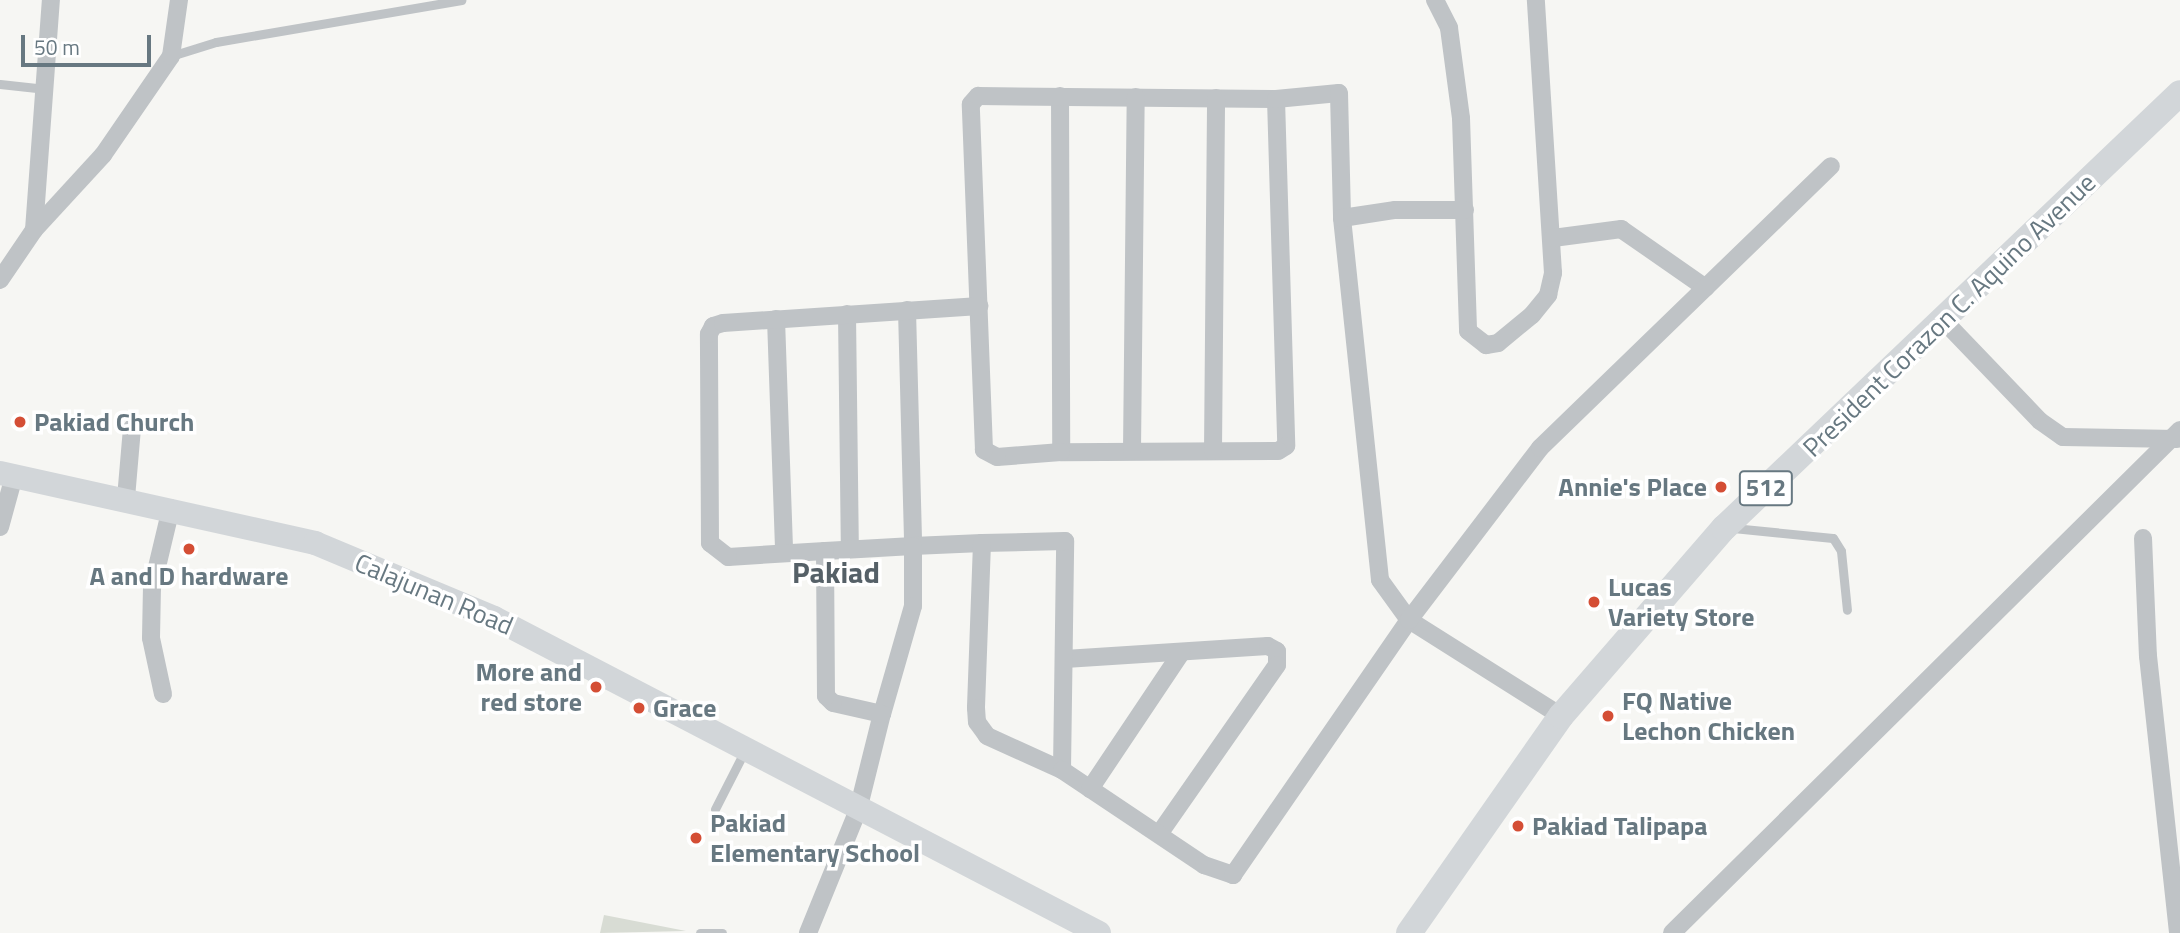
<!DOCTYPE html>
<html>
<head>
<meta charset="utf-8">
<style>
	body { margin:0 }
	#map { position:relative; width:2180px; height:933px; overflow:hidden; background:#f6f6f3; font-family:"Titillium Web",sans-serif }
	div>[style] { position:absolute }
	.green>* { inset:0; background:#d8dcd4 }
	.lane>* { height:9px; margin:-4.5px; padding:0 4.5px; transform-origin:4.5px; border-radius:4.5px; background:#bfc3c6 }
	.street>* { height:18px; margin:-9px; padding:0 9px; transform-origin:9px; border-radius:9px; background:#bfc3c6 }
	.secondary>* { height:24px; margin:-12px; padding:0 12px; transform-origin:12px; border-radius:12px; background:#d2d6d9 }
	.primary>* { height:26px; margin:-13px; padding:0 13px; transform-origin:13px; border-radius:13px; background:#d2d6d9 }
	.dots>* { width:19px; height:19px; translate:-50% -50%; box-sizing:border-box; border:4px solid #fff; border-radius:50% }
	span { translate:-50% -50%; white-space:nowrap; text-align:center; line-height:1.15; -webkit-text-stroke:7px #fff; paint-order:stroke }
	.shield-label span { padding:2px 5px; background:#fff; border:2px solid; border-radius:5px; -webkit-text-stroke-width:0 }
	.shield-label { font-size:24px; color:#677881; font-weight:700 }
	.street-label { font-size:26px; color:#677881 }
	.poi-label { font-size:26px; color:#677881; font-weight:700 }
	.left { translate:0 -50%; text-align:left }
	.right { translate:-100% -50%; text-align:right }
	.quarter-label { font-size:30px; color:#556067; font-weight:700 }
	.scale { position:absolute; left:21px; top:35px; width:130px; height:32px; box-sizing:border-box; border:4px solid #677881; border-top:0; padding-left:9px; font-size:21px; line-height:24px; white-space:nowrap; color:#677881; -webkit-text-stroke:5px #fff; paint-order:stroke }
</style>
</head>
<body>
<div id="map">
	<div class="green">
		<div style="clip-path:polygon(604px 915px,686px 931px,600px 933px)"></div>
	</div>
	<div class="lane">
		<div style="left:171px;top:56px;width:47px;rotate:-17.3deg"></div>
		<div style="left:216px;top:42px;width:249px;rotate:-9.7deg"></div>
		<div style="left:0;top:84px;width:46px;rotate:6.2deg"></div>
		<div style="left:1733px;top:528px;width:100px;rotate:5.7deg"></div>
		<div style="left:1833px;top:538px;width:15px;rotate:58deg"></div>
		<div style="left:1841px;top:551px;width:59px;rotate:84.2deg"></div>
		<div style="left:715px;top:809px;width:66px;rotate:-63deg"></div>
		<div style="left:700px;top:933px;width:22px"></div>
	</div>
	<div class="street">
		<div style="left:1435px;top:0;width:31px;rotate:63deg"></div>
		<div style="left:1449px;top:28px;width:91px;rotate:82.4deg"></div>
		<div style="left:1461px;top:118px;width:213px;rotate:88.1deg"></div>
		<div style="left:1468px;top:331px;width:23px;rotate:38deg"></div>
		<div style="left:1486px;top:345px;width:12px;rotate:-9deg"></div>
		<div style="left:1498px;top:343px;width:44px;rotate:-39.5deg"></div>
		<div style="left:1532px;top:315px;width:26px;rotate:-51deg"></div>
		<div style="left:1548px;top:295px;width:23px;rotate:-77deg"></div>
		<div style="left:1553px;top:273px;width:274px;rotate:-93.6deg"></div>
		<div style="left:1060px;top:96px;width:356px;rotate:89.8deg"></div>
		<div style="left:1276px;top:99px;width:347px;rotate:88.3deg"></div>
		<div style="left:1286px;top:446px;width:9px;rotate:148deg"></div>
		<div style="left:1278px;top:451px;width:217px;rotate:179.7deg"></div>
		<div style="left:1061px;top:452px;width:64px;rotate:175.5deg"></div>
		<div style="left:997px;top:457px;width:15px;rotate:-152deg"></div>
		<div style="left:984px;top:450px;width:346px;rotate:-92.2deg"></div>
		<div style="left:971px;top:104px;width:11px;rotate:-49deg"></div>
		<div style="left:978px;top:96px;width:298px;rotate:0.6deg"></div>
		<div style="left:1276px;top:99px;width:63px;rotate:-5.4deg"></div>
		<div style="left:1339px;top:93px;width:125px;rotate:88.6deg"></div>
		<div style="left:1342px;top:218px;width:364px;rotate:84deg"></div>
		<div style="left:1380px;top:580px;width:49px;rotate:54.1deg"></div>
		<div style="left:1409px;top:620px;width:180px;rotate:32.3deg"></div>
		<div style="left:1342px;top:218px;width:54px;rotate:-8.6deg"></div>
		<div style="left:1395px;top:210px;width:70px"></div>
		<div style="left:34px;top:230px;width:231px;rotate:-85.8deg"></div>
		<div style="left:1553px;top:238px;width:69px;rotate:-7.5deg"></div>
		<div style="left:1621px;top:229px;width:103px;rotate:34.8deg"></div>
		<div style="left:0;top:280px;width:60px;rotate:-55.8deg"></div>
		<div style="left:34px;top:230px;width:102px;rotate:-47.4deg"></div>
		<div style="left:103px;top:155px;width:120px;rotate:-55.5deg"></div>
		<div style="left:171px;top:56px;width:57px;rotate:-81.9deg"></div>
		<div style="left:907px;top:310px;width:236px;rotate:88.5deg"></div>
		<div style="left:913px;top:546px;width:69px;rotate:-2.5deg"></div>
		<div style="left:847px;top:314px;width:235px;rotate:89.3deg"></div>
		<div style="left:776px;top:319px;width:232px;rotate:88deg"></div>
		<div style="left:1945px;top:322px;width:137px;rotate:46.2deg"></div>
		<div style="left:2040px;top:421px;width:28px;rotate:35deg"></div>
		<div style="left:2063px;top:437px;width:114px;rotate:1deg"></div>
		<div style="left:1132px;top:451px;width:354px;rotate:-89.4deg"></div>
		<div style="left:1213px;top:451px;width:353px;rotate:-89.5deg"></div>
		<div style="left:126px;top:498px;width:70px;rotate:-85.1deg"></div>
		<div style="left:0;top:527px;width:53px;rotate:-74.6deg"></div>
		<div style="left:2143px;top:538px;width:118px;rotate:87.6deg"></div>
		<div style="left:2148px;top:656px;width:279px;rotate:83.8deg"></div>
		<div style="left:825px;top:551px;width:88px;rotate:-3.3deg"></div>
		<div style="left:913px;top:546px;width:60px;rotate:90deg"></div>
		<div style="left:913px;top:606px;width:112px;rotate:106deg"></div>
		<div style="left:1065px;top:659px;width:203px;rotate:-3.7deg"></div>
		<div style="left:1268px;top:646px;width:10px;rotate:29deg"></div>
		<div style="left:1277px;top:651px;width:14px;rotate:90deg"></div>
		<div style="left:1277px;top:665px;width:205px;rotate:124.9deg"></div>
		<div style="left:163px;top:694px;width:57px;rotate:-102.1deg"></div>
		<div style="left:151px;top:638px;width:50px;rotate:-88.9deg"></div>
		<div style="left:152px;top:588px;width:82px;rotate:-76.6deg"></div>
		<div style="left:1062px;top:770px;width:229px;rotate:-89.2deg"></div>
		<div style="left:1065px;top:541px;width:83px;rotate:178.6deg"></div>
		<div style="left:982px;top:543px;width:165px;rotate:92.1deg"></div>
		<div style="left:976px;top:708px;width:14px;rotate:86deg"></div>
		<div style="left:977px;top:722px;width:17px;rotate:54deg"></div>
		<div style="left:987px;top:736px;width:82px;rotate:24.4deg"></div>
		<div style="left:1062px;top:770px;width:171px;rotate:33.8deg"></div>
		<div style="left:1204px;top:865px;width:31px;rotate:19deg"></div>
		<div style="left:1233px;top:875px;width:310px;rotate:-55.4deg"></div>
		<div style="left:1409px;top:620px;width:216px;rotate:-52.7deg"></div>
		<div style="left:1540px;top:448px;width:405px;rotate:-44.1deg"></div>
		<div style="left:1090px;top:789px;width:164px;rotate:-56.2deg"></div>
		<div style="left:808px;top:933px;width:133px;rotate:-67.9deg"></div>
		<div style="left:858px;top:810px;width:99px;rotate:-76deg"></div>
		<div style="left:882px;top:714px;width:50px;rotate:-167.3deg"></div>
		<div style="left:833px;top:703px;width:10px;rotate:-135deg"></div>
		<div style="left:826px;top:696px;width:145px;rotate:-90.4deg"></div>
		<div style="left:825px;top:551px;width:97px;rotate:176.5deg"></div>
		<div style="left:728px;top:557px;width:23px;rotate:-142deg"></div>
		<div style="left:710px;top:543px;width:209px;rotate:-90.3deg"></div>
		<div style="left:709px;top:334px;width:9px;rotate:-63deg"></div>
		<div style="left:713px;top:326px;width:10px;rotate:-17deg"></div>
		<div style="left:723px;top:323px;width:257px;rotate:-3.8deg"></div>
		<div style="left:1672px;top:933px;width:715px;rotate:-44.72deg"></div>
	</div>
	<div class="secondary">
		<div style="left:0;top:473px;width:323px;rotate:12.5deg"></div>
		<div style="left:315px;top:543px;width:194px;rotate:22.7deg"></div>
		<div style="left:494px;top:618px;width:682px;rotate:27.5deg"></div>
	</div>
	<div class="primary">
		<div style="left:1409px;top:933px;width:265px;rotate:-55deg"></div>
		<div style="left:1561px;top:716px;width:249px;rotate:-49.1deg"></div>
		<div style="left:1724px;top:528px;width:630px;rotate:-43.65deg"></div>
	</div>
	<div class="dots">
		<div style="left:20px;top:422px;background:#d44e35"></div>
		<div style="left:1721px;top:487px;background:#d44e35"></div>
		<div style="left:189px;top:549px;background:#d44e35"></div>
		<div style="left:1594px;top:602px;background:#d44e35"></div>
		<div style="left:596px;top:687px;background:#d44e35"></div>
		<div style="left:639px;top:708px;background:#d44e35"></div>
		<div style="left:1608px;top:716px;background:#d44e35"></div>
		<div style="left:1518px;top:826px;background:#d44e35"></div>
		<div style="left:696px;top:838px;background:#d44e35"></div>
	</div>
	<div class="shield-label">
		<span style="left:1766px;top:488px">512</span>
	</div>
	<div class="street-label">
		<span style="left:1949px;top:315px;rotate:-44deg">President Corazon C. Aquino Avenue</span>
		<span style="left:434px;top:594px;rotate:23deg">Calajunan Road</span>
	</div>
	<div class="poi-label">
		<span class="left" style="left:34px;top:422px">Pakiad Church</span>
		<span class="right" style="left:1707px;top:487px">Annie's Place</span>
		<span style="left:189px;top:576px">A and D hardware</span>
		<span class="left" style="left:1608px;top:602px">Lucas<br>Variety Store</span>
		<span class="right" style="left:582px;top:687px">More and<br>red store</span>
		<span class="left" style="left:1622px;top:716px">FQ Native<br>Lechon Chicken</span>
		<span class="left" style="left:653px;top:708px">Grace</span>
		<span class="left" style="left:710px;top:838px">Pakiad<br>Elementary School</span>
		<span class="left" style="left:1532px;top:826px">Pakiad Talipapa</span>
	</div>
	<div class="quarter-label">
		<span style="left:836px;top:572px">Pakiad</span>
	</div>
	<div class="scale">50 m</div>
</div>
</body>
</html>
